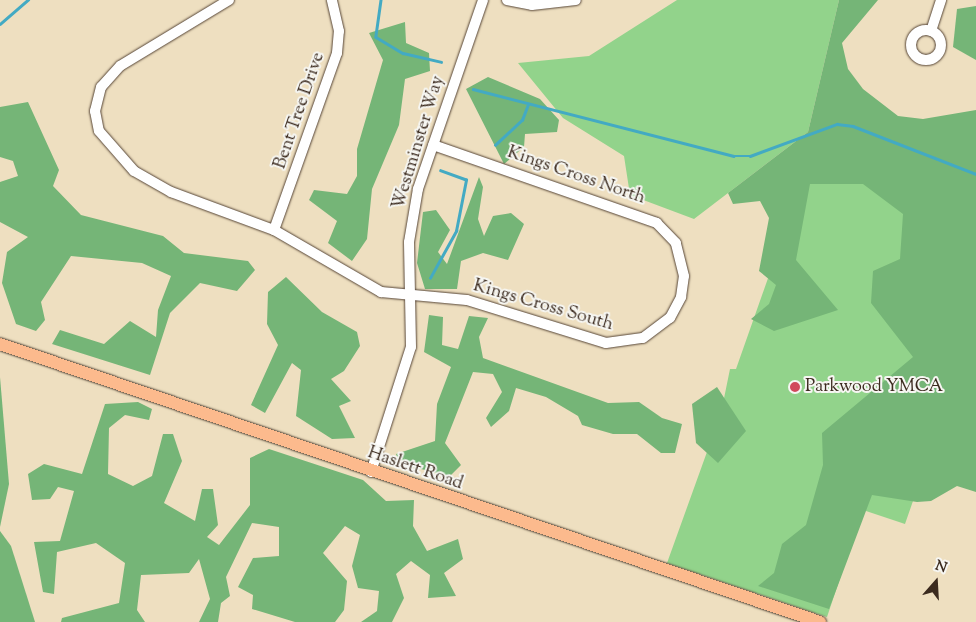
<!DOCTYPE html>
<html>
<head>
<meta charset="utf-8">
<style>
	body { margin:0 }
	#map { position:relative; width:976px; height:622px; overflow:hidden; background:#eedfc0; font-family:"Sorts Mill Goudy",serif }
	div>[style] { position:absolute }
	.green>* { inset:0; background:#92d38b }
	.forest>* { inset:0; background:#75b577 }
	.stream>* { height:2.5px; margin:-1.25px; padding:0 1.25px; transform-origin:1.25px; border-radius:1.25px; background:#43aac3 }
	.roads { filter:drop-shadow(0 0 1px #564536) drop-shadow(0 0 1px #564536) }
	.minor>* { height:10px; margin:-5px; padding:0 5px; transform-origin:5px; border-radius:5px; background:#fff }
	.minor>.ring { margin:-5px; padding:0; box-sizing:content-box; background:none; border:10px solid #fff; border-radius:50% }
	.major>* { height:12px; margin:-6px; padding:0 6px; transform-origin:6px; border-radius:6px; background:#fcba8d }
	.dots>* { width:14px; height:14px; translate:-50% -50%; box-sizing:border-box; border:2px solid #f6f6f2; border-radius:50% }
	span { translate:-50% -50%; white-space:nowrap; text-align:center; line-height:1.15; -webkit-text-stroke:4px #f6f6f2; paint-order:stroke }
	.street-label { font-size:18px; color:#3b2a1e }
	.poi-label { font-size:18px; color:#3b2a1e }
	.left { translate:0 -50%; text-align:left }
	.north { position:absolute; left:911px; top:557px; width:50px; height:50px; -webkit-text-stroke:4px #f6f6f2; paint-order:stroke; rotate:19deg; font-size:14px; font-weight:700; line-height:20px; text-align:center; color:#3b2a1e }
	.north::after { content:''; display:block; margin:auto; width:18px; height:22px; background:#3b2a1e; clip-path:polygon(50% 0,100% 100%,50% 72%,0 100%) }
</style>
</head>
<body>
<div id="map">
	<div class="green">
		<div style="clip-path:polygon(677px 0,839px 0,808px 132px,694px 219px,630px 195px,624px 156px,563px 118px,518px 63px,589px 56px)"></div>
		<div style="clip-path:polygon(822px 125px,976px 181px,976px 320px,905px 524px,863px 510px,827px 617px,667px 563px,721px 413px,730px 369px,736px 369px)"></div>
	</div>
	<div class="forest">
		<div style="clip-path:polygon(839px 0,878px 0,842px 43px,848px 69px,863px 89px,898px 116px,923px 119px,976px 110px,976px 492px,957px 486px,931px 501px,917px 502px,872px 495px,829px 609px,758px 586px,774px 573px,782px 544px,806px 525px,823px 465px,822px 433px,913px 357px,871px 303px,873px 271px,900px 259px,903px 214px,863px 184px,810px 184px,796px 260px,838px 310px,774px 331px,751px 319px,769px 304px,776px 285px,759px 271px,769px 218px,760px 201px,733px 204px,728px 193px,808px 132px)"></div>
		<div style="clip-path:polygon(976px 6px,976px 60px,953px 47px,957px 9px)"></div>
		<div style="clip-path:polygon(405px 22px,406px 43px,429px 53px,430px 71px,405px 79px,399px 125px,372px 189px,367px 239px,352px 261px,328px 243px,337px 221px,309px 200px,314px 190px,347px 194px,357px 176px,357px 149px,383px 60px,369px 33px)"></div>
		<div style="clip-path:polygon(488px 77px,540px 99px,559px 120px,557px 132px,525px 134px,524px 147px,504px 164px,466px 89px)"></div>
		<div style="clip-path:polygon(28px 102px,59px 170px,53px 186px,81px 215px,163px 236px,184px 253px,248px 261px,255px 270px,237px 291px,200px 283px,170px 313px,150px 375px,52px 344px,60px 330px,104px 344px,130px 321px,156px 337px,158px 310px,171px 276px,142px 263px,71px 256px,41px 302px,45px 320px,36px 331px,16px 324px,2px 283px,7px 252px,28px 237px,0 222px,0 182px,18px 176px,13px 161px,0 157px,0 107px)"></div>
		<div style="clip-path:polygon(479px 177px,483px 187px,478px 219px,484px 236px,493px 216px,511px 213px,524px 224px,508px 260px,483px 253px,461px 261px,457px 289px,425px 289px,417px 263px,423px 212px,436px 210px,450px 230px,438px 252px,447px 264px)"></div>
		<div style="clip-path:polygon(286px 277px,322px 312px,357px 332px,360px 346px,344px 371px,331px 379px,351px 401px,339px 406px,355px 438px,332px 439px,296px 416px,301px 370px,292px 363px,265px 413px,251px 405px,278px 345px,267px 324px,268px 292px)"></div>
		<div style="clip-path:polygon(429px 315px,443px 317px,442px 345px,458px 349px,469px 316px,488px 318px,479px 337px,483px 358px,608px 403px,639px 402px,662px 418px,682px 424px,675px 453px,661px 453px,637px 434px,613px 434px,582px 425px,578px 416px,546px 397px,516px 388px,509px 411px,491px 427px,486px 418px,502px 392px,493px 374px,473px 372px,445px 443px,461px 465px,450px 476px,400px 464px,396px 454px,435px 441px,437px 404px,451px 367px,424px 352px)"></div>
		<div style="clip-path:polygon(0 377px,9px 484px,0 527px)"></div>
		<div style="clip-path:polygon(717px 387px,746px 431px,718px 463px,696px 443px,692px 404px)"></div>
		<div style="clip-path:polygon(138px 402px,152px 409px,149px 420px,125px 415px,109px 428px,108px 474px,133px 486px,152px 476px,163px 434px,173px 434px,182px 461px,164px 503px,195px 521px,202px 489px,213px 489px,218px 525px,207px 537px,219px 545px,250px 505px,250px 458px,269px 449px,363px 480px,386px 501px,414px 500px,413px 526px,427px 551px,458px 539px,463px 559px,444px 573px,456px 596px,428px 598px,430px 575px,411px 561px,396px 574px,404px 598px,392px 622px,361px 622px,377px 611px,379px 591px,358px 588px,352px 566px,360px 535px,345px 526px,323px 553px,347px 581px,344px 610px,335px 622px,295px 622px,252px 609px,253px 595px,238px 587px,253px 558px,279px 556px,279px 527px,252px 523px,226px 577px,230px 596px,221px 603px,218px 622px,199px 622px,210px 599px,199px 559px,189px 573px,141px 575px,137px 610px,145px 622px,61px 622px,62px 618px,119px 603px,125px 563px,96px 543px,57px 552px,54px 594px,43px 592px,34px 542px,60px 541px,74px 491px,58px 487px,50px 499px,32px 500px,28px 474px,44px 464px,82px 474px,105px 404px)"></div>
		<div style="clip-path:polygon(0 531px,11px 546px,35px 622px,0 622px)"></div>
	</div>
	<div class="stream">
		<div style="left:381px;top:0;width:37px;rotate:98deg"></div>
		<div style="left:376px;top:37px;width:31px;rotate:31deg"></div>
		<div style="left:403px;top:53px;width:39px;rotate:13deg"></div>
		<div style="left:0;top:24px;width:37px;rotate:-41deg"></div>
		<div style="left:473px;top:89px;width:269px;rotate:14.4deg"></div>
		<div style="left:734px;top:156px;width:16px"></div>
		<div style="left:750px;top:156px;width:93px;rotate:-20.2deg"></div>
		<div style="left:837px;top:124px;width:16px;rotate:7deg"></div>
		<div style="left:853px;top:126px;width:132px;rotate:21.3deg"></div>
		<div style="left:495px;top:145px;width:37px;rotate:-43deg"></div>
		<div style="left:522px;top:120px;width:17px;rotate:-69deg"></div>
		<div style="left:430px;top:278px;width:54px;rotate:-61deg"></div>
		<div style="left:456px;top:231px;width:52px;rotate:-78.9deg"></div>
		<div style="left:466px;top:180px;width:27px;rotate:-160deg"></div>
	</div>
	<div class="roads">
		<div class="minor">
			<div style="left:229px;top:0;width:127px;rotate:148.8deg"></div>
			<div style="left:120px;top:66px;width:28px;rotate:132deg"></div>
			<div style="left:101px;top:87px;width:25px;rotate:104deg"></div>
			<div style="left:95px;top:111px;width:20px;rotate:79deg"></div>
			<div style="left:99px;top:131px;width:53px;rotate:48.8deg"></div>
			<div style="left:134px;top:171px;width:43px;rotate:29.6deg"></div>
			<div style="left:171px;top:192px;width:110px;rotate:20.3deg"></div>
			<div style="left:274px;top:230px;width:124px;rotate:30.1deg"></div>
			<div style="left:381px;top:292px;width:86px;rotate:5.3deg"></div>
			<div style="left:467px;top:300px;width:145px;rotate:17.2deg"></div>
			<div style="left:606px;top:343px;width:37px;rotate:-8deg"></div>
			<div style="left:643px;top:338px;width:34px;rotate:-37deg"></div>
			<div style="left:670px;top:318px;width:24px;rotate:-62deg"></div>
			<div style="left:681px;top:297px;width:21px;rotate:-82deg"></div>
			<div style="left:684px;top:276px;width:34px;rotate:-104deg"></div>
			<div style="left:676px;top:243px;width:28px;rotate:-134deg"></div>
			<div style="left:657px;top:223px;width:237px;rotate:-160.8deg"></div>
			<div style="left:507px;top:0;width:25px;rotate:11deg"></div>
			<div style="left:532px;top:5px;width:44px;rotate:-6.5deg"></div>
			<div class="ring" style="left:911px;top:30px;width:20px;height:20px"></div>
			<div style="left:931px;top:31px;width:33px;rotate:-72deg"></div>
			<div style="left:274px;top:230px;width:188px;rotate:-70.4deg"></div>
			<div style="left:337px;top:53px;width:22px;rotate:-85deg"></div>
			<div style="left:339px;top:31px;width:32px;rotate:-103deg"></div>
			<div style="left:371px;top:472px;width:131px;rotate:-72.3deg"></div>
			<div style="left:411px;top:347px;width:105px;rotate:-91.1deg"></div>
			<div style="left:409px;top:242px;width:54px;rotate:-80.4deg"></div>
			<div style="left:418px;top:189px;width:200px;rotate:-71deg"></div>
		</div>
		<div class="major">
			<div style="left:0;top:344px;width:866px;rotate:18.73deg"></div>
		</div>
	</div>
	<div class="dots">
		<div style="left:795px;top:387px;background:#d1495b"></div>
	</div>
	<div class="street-label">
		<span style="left:300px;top:111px;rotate:-71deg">Bent Tree Drive</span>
		<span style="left:419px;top:143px;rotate:-73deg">Westminster Way</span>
		<span style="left:576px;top:176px;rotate:19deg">Kings Cross North</span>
		<span style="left:543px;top:306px;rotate:16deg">Kings Cross South</span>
		<span style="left:415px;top:469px;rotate:19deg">Haslett Road</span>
	</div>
	<div class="poi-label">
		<span class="left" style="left:805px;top:387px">Parkwood YMCA</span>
	</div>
	<div class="north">N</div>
</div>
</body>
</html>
